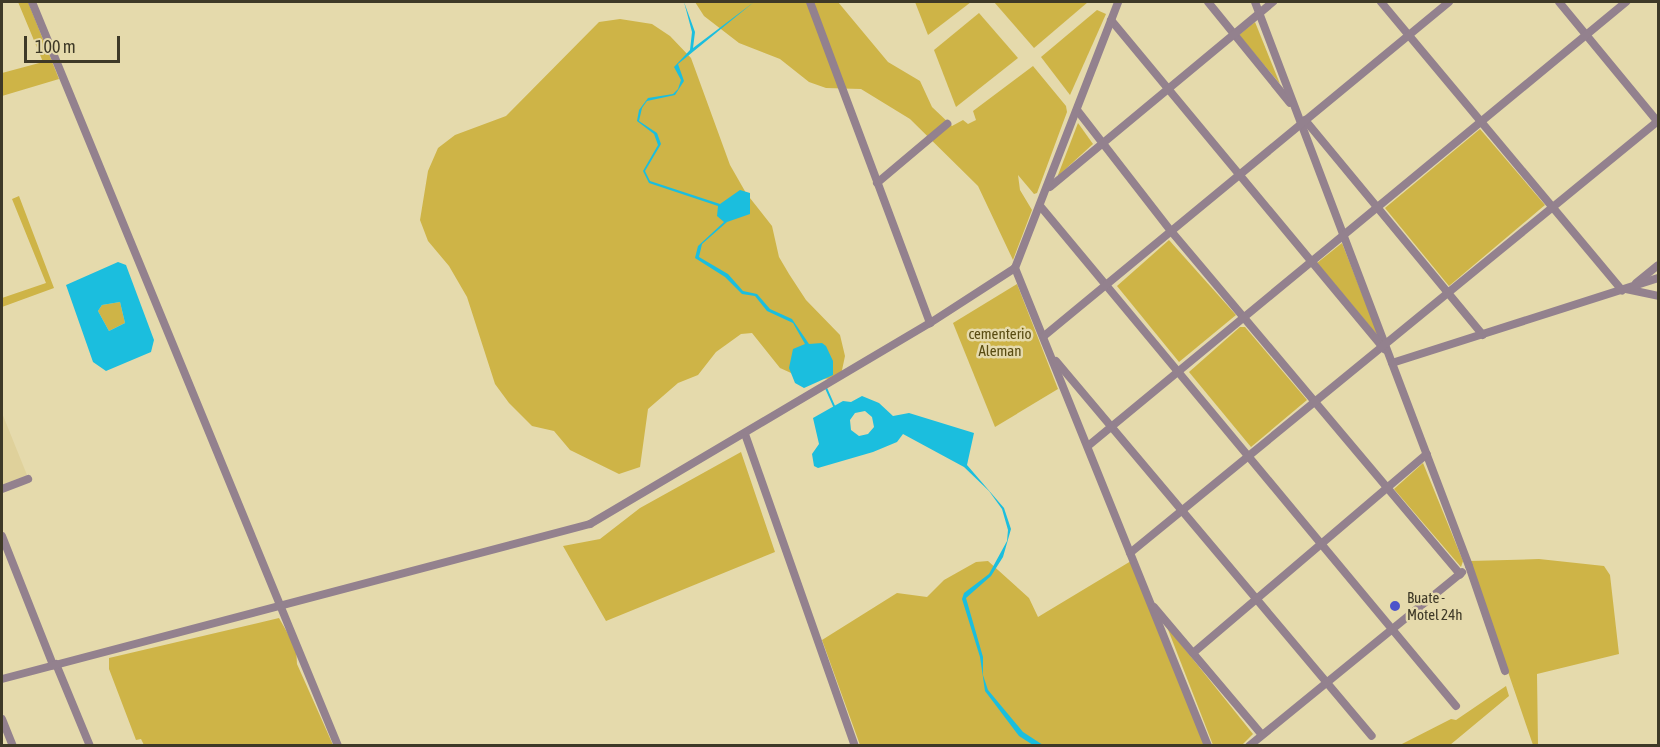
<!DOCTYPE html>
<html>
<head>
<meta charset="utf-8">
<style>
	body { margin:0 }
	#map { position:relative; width:1660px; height:747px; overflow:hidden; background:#e5daac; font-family:"Asap Condensed",sans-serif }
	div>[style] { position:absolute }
	.built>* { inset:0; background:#dfd19b }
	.green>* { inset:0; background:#ceb447 }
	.water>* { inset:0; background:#1bbede }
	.stream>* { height:2px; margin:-1px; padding:0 1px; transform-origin:1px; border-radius:1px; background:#1bbede }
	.minor>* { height:8px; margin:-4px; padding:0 4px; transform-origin:4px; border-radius:4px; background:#93818e }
	.dots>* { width:16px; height:16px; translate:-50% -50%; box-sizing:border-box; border:3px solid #e5daac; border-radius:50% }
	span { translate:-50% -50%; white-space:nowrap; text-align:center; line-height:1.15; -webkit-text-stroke:5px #e5daac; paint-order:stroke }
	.park-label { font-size:15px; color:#594c12 }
	.poi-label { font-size:15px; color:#3e3927 }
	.left { translate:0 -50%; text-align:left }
	.frame { position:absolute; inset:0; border:3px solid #3e3927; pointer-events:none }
	.scale { position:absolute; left:24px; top:36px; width:96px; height:27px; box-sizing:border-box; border:3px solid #3e3927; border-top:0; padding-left:8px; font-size:18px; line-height:21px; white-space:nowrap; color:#3e3927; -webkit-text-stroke:4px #e5daac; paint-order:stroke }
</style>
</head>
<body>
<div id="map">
	<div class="built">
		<div style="clip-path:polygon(2px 413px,27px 475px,2px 485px)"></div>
	</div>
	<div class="green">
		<div style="clip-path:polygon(18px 2px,28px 2px,59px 79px,2px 96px,2px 73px,43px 62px)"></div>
		<div style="clip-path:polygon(695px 2px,838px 2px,888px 62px,920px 81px,932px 107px,952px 126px,963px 120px,968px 124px,976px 120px,973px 111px,1033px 66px,1066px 106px,1067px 112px,1037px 193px,1034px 194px,1018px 175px,1020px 190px,1032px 210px,1013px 260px,978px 186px,910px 119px,861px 89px,826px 88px,809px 82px,780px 59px,739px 43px,704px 16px)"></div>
		<div style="clip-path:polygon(915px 2px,971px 2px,928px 35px)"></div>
		<div style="clip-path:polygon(994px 2px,1088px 2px,1034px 48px)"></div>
		<div style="clip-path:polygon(1097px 10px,1106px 14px,1070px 95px,1041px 57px)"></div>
		<div style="clip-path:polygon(979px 13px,1018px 58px,956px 107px,934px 50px)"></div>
		<div style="clip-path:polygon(620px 19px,652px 24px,670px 36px,691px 58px,730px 165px,746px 193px,772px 226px,779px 257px,789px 274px,806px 300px,840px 335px,845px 356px,841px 375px,832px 379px,800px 377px,780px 368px,752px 333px,741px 334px,716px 352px,698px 375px,678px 383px,648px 409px,640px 467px,619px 474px,570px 450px,554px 431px,532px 426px,509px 403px,495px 384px,467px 297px,449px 266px,428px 241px,420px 220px,428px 171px,438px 148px,455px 135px,506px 116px,599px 22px)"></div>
		<div style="clip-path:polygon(1255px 22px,1280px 84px,1239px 35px)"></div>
		<div style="clip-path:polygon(1078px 123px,1093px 144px,1059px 175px,1058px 175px)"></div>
		<div style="clip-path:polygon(1480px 129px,1545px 205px,1449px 286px,1385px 208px)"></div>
		<div style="clip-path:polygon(19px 196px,54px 288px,2px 307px,2px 298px,46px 283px,12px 199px)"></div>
		<div style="clip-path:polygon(1169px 240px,1236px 315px,1179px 362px,1117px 286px)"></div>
		<div style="clip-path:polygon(1342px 243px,1379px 337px,1317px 263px)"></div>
		<div style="clip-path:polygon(1017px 284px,1058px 389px,995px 427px,953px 323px)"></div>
		<div style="clip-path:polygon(120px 302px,125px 323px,109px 331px,98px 311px,102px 305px)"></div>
		<div style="clip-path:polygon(1240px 327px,1245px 327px,1307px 400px,1251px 447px,1189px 372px)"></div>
		<div style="clip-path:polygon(741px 452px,775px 552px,606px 621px,563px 546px,600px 539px,640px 508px)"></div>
		<div style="clip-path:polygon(1423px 463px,1463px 561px,1461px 567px,1394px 489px)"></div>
		<div style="clip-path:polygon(1539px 559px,1604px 566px,1610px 575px,1619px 654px,1537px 674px,1538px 745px,1533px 745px,1470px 561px)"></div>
		<div style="clip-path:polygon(988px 561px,1029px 598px,1038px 617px,1131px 561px,1205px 745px,860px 745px,822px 640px,897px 593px,927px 597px,944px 580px,976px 562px)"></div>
		<div style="clip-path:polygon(279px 618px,296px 648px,297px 664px,333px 745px,144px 745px,141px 739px,136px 740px,109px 669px,109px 658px)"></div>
		<div style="clip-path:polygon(1167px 627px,1253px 734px,1242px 745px,1213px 745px)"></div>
		<div style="clip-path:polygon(1506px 686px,1509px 696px,1450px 745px,1400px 745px,1451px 719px,1456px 720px)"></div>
	</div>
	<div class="water">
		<div style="clip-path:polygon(684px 2px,695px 32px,693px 48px,754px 2px,678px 64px,684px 81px,675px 95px,647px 101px,642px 108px,639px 121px,657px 133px,661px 144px,645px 171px,650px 181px,720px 204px,740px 190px,750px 193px,750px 214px,727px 222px,702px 244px,699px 257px,728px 274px,743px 291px,757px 294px,770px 309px,792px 319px,809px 344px,822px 343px,826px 346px,833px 361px,833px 375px,804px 388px,795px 383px,789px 368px,793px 349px,805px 344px,793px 323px,767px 311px,755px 296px,742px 294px,725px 277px,695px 258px,698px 246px,724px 222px,717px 216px,718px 206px,649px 183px,643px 171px,658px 145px,654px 134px,637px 121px,639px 110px,648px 98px,673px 94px,678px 89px,681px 80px,674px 67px,690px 50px,692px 32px)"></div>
		<div style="clip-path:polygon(evenodd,118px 262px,126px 265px,154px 340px,151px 352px,106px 371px,93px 362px,66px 285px,118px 262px,120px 302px,125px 323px,109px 331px,98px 311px,102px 305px,120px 302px)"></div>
		<div style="clip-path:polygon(evenodd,862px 396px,879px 403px,893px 416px,909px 413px,974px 433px,967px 465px,1004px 508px,1011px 529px,1003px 557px,991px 576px,966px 598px,983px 657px,983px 675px,988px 690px,1023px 732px,1043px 745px,1033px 745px,1019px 736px,985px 691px,980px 657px,962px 599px,964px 593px,989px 574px,1007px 541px,1008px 530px,1002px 509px,989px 491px,964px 467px,903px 434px,897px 442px,873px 452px,818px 468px,814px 466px,812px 454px,819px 444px,813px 418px,843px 401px,851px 402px,862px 396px,865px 411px,872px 417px,874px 427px,868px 434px,859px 436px,851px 430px,850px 420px,855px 413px,865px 411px)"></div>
	</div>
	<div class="stream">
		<div style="left:826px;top:388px;width:22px;rotate:66deg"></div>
	</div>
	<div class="minor">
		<div style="left:32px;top:2px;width:804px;rotate:67.64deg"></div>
		<div style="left:810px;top:2px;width:343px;rotate:69.5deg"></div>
		<div style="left:1208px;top:2px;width:130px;rotate:50.9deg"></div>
		<div style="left:1255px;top:2px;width:603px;rotate:69.22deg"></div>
		<div style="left:1469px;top:566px;width:111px;rotate:71.1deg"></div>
		<div style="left:1381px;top:2px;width:376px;rotate:50.1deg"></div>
		<div style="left:1559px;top:2px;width:156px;rotate:50.5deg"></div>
		<div style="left:1111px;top:20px;width:428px;rotate:50.3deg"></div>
		<div style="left:1077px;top:110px;width:153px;rotate:52.2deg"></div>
		<div style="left:1171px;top:231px;width:449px;rotate:49.9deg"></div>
		<div style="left:1305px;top:120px;width:279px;rotate:50.4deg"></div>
		<div style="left:877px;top:183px;width:92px;rotate:-40.1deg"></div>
		<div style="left:1050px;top:187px;width:290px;rotate:-39.7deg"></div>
		<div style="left:1041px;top:207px;width:649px;rotate:50.25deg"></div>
		<div style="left:1015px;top:268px;width:515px;rotate:68.01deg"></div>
		<div style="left:1636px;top:283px;width:28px;rotate:-39deg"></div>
		<div style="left:1626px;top:289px;width:33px;rotate:12deg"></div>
		<div style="left:1044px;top:336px;width:525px;rotate:-39.51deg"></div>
		<div style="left:1056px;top:361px;width:490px;rotate:49.9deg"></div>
		<div style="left:1392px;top:363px;width:279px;rotate:-17.7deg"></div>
		<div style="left:745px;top:434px;width:331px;rotate:70.6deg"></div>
		<div style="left:1088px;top:446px;width:698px;rotate:-39.53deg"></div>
		<div style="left:2px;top:489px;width:28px;rotate:-21deg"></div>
		<div style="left:2px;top:536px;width:139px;rotate:68.4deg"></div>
		<div style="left:1130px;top:553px;width:682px;rotate:-39.29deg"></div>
		<div style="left:1154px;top:607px;width:167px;rotate:49.8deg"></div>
		<div style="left:1193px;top:653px;width:307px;rotate:-40.4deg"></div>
		<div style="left:56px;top:664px;width:89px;rotate:67.5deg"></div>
		<div style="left:2px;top:679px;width:608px;rotate:-14.77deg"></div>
		<div style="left:590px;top:524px;width:395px;rotate:-30.6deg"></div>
		<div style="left:930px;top:323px;width:101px;rotate:-32.9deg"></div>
		<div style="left:1015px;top:268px;width:285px;rotate:-68.8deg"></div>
		<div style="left:2px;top:719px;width:29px;rotate:68deg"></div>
		<div style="left:1249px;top:746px;width:275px;rotate:-39.2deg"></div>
	</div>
	<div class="dots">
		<div style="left:1395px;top:606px;background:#4e54ca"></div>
	</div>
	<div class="park-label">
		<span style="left:1000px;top:342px">cementerio<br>Aleman</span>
	</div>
	<div class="poi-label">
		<span class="left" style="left:1407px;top:606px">Buate -<br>Motel 24h</span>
	</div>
	<div class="frame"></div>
	<div class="scale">100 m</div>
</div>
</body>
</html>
